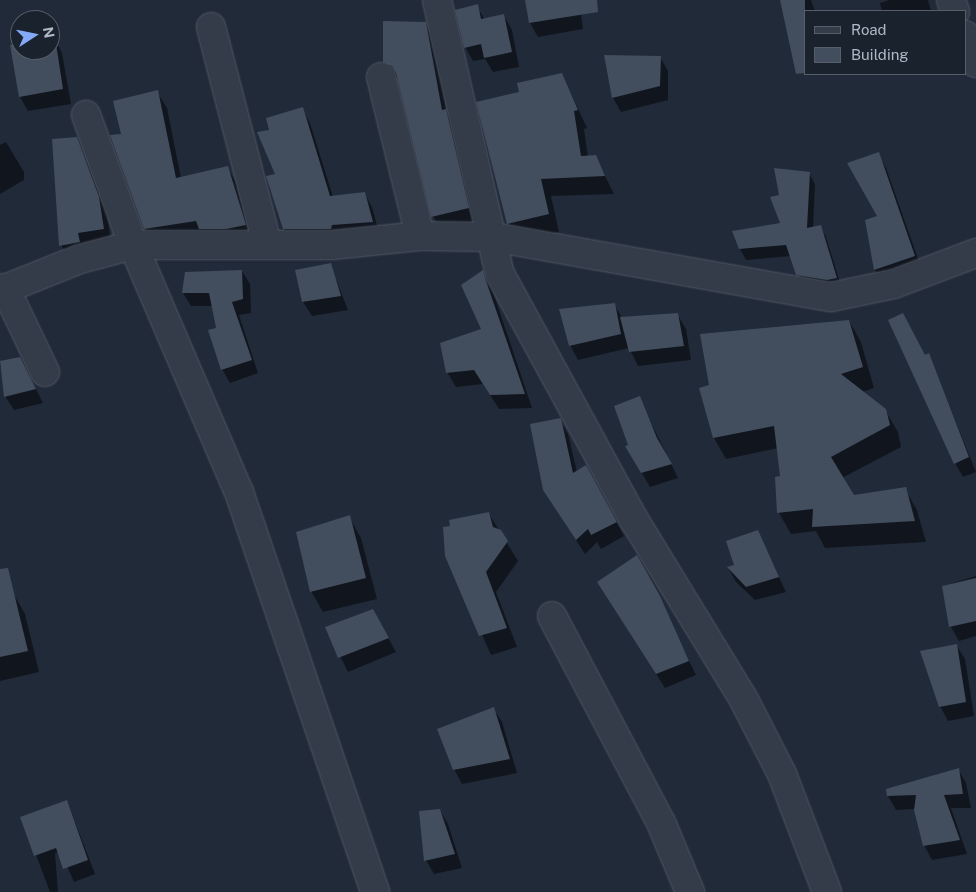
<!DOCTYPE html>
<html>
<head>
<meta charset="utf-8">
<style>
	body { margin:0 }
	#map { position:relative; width:976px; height:892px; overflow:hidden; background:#212a39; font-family:"Public Sans",sans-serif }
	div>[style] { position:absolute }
	.shadow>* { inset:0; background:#0007 }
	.building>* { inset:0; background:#424d5e }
	.roads { filter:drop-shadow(0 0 1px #505764) drop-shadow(0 0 1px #505764) }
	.minor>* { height:28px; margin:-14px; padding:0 14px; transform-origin:14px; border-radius:14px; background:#353c49 }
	span { translate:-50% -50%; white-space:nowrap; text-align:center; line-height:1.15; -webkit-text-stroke:4px #1a222e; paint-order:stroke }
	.legend { position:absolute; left:804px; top:10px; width:162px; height:65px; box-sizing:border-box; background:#1a222e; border:1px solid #565e6b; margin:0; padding:6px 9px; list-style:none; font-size:15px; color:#b0b7c6 }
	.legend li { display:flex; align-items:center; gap:10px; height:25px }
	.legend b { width:25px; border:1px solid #565e6b }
	.north { position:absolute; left:10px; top:10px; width:50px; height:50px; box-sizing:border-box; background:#1a222e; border:1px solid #565e6b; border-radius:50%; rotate:79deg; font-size:14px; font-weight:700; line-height:20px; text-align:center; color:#b0b7c6 }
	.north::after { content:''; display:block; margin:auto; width:18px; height:22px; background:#84aaf7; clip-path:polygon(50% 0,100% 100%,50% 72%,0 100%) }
</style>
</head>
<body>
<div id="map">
	<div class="shadow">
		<div style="clip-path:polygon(527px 0,579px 0,583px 29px,538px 37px,530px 23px)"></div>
		<div style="clip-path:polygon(781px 0,811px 0,815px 11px,805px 11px)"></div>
		<div style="clip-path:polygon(889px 0,928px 0,931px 11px,882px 11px,880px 3px)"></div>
		<div style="clip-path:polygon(477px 6px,485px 20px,504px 16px,512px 30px,519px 67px,493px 72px,485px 59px,473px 61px,465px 47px)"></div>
		<div style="clip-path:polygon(425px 23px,433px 37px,447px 113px,454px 124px,476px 222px,441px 230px,433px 216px,399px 79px,393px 76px,384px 62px)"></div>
		<div style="clip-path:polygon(54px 38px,62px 53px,71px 104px,28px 111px,20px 97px,12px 46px,20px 44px,20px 50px,50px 50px,50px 39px)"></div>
		<div style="clip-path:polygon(605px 56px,660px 57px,668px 71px,668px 100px,621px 112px,613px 98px)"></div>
		<div style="clip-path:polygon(562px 74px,587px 128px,584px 129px,588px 157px,595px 156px,614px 194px,551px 196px,559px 232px,518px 241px,508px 223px,520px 93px)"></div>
		<div style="clip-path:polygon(157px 92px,167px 108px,181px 178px,227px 167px,237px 184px,254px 241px,155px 246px,145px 229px,111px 136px,123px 135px)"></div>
		<div style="clip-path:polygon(302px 109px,310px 123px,333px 197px,364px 193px,372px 207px,380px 236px,292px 243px,284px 229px,270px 131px)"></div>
		<div style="clip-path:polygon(77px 138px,107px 213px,111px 243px,69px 259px,61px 245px)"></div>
		<div style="clip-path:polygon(6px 142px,24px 172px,24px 180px,0 194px,0 145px)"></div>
		<div style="clip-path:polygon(878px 154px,886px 168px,922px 270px,884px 284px,875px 270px,866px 221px,879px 217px)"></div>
		<div style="clip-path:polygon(809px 173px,815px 184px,813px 228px,820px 226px,826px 237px,842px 289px,804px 286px,791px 256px,746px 260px,740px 249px,782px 224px,780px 196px)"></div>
		<div style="clip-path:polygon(330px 264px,348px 310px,312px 316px,303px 302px)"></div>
		<div style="clip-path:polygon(242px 271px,250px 284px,251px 313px,239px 315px,258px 373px,230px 383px,222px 369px,213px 306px,191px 306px,183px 293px)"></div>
		<div style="clip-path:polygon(483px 272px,491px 286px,532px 408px,499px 409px,483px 384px,456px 387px,447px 372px,483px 330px)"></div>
		<div style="clip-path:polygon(614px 304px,622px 318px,677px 314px,686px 329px,691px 360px,638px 366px,629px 348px,578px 360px,570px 345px)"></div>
		<div style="clip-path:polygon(849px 321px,861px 342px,874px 388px,862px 392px,885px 410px,898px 432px,901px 447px,842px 478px,853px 497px,905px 489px,917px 510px,926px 542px,825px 548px,816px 531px,791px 534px,779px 513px,781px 477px,778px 448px,726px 459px,714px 438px,710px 386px)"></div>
		<div style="clip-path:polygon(928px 354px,976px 472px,963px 477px,955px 463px,925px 356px)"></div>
		<div style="clip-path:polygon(20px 358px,43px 403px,14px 410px,5px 396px,0 363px)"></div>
		<div style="clip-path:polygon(639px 398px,678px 478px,650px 487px,627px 447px,630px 445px)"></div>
		<div style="clip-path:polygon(560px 420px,568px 434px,577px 472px,594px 481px,624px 536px,601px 549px,597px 542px,585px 554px,553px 504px)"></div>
		<div style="clip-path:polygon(489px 514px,518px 561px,496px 592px,517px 647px,491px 655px,447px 556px,452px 527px)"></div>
		<div style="clip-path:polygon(349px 517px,361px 538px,377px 599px,323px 612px,311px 591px)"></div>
		<div style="clip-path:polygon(757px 532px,786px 592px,755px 600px,736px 582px,728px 568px,735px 565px)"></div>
		<div style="clip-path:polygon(645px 571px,696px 675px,665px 688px,607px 597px)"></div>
		<div style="clip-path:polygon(976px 576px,976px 636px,959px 641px,951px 627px,943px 586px)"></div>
		<div style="clip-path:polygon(13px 593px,25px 614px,39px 672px,0 681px,0 596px)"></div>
		<div style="clip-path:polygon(381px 625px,396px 652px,348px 672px,326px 628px)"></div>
		<div style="clip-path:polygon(956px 645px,965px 659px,974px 716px,948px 721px,940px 706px)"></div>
		<div style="clip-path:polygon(493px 708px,502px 722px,517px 773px,462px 784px,454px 769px)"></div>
		<div style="clip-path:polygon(958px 769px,966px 783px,971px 808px,951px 808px,967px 854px,932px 860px,924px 845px,915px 809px,896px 810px,888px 796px)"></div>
		<div style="clip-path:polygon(67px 801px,95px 874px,74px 882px,61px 852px,55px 853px,58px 892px,50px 892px,22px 818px)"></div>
		<div style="clip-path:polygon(440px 810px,448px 824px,462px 868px,434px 874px,426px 860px)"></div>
	</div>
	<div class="building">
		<div style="clip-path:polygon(525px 0,597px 0,598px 12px,529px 23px)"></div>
		<div style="clip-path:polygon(780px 0,805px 0,805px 73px,796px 74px)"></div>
		<div style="clip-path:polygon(478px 4px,481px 19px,504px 14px,512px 52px,484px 58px,481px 44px,464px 48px,455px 10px)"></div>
		<div style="clip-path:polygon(383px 21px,426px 22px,442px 110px,446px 109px,469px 208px,431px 217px,396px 73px,392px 66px,383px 62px)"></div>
		<div style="clip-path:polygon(55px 37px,63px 89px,19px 97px,10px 45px,20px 43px,20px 50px,50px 50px,50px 38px)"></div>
		<div style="clip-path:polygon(604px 55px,661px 56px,660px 86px,612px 98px)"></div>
		<div style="clip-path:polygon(562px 73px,578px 110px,574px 111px,581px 156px,596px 155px,605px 176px,541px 179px,549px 214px,507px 224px,476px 102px,519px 92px,517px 83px)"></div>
		<div style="clip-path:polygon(158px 90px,176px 178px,228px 166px,246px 225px,226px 229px,199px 229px,196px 221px,144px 229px,110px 135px,121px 134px,113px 101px)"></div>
		<div style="clip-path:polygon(303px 107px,330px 196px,365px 192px,373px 222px,332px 225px,331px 229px,283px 229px,266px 176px,275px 174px,257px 132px,269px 130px,266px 118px)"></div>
		<div style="clip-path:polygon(77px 137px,99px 197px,104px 229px,78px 233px,80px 242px,59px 246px,52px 139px)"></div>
		<div style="clip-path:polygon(879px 152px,915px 256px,874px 270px,865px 220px,877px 216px,847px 163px)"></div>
		<div style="clip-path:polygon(774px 168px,810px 172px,807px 228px,821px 225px,837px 278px,827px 280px,796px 275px,786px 245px,739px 249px,732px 231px,780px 223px,770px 197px,779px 195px)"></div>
		<div style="clip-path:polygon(331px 263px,341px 296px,302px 302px,295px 270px)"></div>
		<div style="clip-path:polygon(242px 270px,243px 299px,232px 302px,252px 360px,221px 370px,208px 330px,216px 328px,209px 293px,182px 293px,185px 272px)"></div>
		<div style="clip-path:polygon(483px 270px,485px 278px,525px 394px,490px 395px,474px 370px,446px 373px,440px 343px,481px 329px,461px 285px)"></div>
		<div style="clip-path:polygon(615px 303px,621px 334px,569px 346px,559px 309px)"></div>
		<div style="clip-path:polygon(678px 313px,684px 346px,629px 352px,620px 317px)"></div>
		<div style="clip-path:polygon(903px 313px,925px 355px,929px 353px,969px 457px,954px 464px,888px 320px)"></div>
		<div style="clip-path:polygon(849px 320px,863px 367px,841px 374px,886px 409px,890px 425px,831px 457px,854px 495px,906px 487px,915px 521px,812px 527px,813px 509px,777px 513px,775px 477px,780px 476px,774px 426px,713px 438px,699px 388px,709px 385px,700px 334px)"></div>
		<div style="clip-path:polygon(20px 357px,36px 389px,4px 397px,0 361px)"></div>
		<div style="clip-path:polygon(640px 396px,657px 438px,672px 464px,641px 473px,625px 446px,628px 445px,614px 406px)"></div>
		<div style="clip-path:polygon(561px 418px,573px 473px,586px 465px,617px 522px,591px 535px,588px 529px,576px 540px,543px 490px,530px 424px)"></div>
		<div style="clip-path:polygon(489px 512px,493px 527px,501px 530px,508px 541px,486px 572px,507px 628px,479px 636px,445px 556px,443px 527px,450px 526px,449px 520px)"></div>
		<div style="clip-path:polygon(350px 515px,366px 578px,310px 592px,296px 532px)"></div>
		<div style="clip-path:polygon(758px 530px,779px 577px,746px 587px,727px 567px,734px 565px,726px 541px)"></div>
		<div style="clip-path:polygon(637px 555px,660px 596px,689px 661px,656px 674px,597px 582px)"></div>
		<div style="clip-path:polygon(8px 568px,28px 651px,0 657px,0 569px)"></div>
		<div style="clip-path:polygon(976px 578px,976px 621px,949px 627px,942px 586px)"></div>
		<div style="clip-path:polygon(373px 609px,389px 638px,338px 658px,325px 627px)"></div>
		<div style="clip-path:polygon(957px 644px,966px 702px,939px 707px,920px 651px)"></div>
		<div style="clip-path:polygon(494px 707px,510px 759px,453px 770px,437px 729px)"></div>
		<div style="clip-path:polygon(959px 768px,963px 794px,944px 795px,960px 840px,923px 846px,914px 810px,916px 795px,887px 796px,886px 789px)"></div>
		<div style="clip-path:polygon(67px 800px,88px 860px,63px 869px,56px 848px,34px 856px,20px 817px)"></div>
		<div style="clip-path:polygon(440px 809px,455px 854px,424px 861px,419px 811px)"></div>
	</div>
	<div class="roads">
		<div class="minor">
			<div style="left:437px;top:0;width:281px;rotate:77.1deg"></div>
			<div style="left:500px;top:274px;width:278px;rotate:61.4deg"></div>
			<div style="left:633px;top:518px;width:213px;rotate:58.6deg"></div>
			<div style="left:744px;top:700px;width:83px;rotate:62.8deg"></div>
			<div style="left:782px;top:774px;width:126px;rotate:69.1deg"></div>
			<div style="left:951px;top:0;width:12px;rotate:70deg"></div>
			<div style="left:211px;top:27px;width:224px;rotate:75.5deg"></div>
			<div style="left:965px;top:35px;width:30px;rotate:69deg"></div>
			<div style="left:381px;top:77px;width:164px;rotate:76.2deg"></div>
			<div style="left:86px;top:115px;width:138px;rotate:70.1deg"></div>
			<div style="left:133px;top:245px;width:269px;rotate:66.8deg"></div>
			<div style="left:239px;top:492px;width:422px;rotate:71.2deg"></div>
			<div style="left:5px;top:288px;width:93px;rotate:64.5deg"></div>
			<div style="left:0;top:291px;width:86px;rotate:-21.8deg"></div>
			<div style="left:80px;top:259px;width:55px;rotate:-14.8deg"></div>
			<div style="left:133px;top:245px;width:199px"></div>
			<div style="left:332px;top:245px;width:88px;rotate:-5.8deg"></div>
			<div style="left:420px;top:236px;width:73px;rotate:0.8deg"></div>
			<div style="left:493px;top:237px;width:343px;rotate:10.1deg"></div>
			<div style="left:831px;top:297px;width:64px;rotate:-11.7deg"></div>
			<div style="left:894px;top:284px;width:88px;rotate:-20.7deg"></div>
			<div style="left:552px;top:616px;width:236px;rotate:62.2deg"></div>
			<div style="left:662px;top:825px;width:73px;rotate:67.3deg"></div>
		</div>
	</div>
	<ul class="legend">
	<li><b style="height:6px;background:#353c49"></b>Road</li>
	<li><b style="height:14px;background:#424d5e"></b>Building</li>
	</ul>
	<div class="north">N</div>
</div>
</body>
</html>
